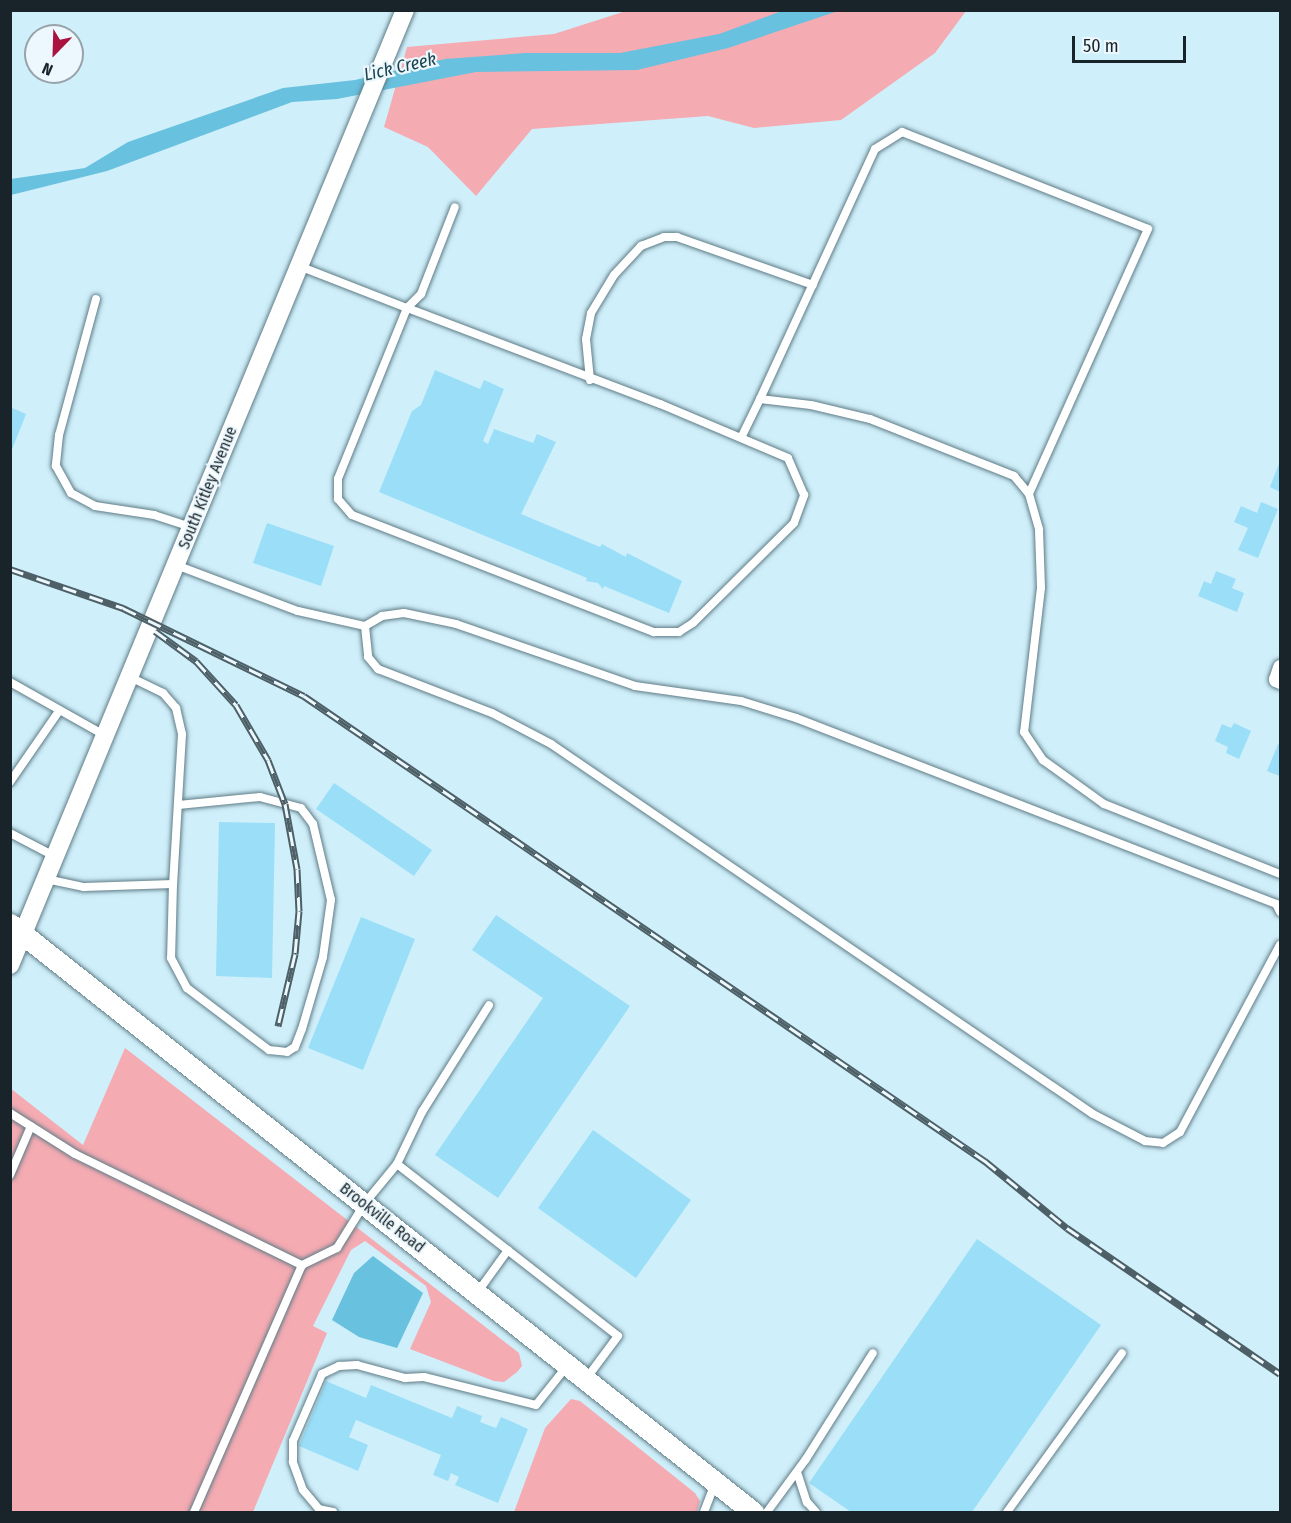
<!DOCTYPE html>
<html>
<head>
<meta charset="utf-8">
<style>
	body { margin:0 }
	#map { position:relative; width:1291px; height:1523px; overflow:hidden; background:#cfeffa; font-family:"Fira Sans Condensed",sans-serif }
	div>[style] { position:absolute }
	.green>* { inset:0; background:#f5abb2 }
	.water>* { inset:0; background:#68c1de }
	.building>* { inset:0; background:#9adff7 }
	.roads { filter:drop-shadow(0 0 2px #5f7c86) drop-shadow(0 0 2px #5f7c86) }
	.service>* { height:8px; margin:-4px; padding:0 4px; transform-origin:4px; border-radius:4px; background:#fff }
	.minor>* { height:15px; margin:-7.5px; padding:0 7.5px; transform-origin:7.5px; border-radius:7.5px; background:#fff }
	.tertiary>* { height:18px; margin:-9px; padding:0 9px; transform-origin:9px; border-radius:9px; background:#fff }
	.secondary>* { height:21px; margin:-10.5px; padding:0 10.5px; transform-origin:10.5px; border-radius:10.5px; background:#fff }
	.rail>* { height:7px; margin-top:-3.5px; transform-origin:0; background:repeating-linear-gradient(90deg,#ecf8fd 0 14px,#4e6067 0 28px); box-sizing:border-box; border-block:2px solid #4e6067 }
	span { translate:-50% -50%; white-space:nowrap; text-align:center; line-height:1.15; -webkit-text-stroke:4.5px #ecf8fd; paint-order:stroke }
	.street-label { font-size:16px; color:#182429 }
	.water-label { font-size:18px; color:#1a424f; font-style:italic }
	.frame { position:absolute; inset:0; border:12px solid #182429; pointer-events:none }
	.north { position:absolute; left:24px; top:24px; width:60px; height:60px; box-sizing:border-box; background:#ecf8fd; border:2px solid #97a3a8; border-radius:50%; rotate:203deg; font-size:16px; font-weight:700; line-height:24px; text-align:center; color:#182429 }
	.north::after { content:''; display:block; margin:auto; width:21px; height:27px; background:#aa133f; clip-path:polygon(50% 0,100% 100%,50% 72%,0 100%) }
	.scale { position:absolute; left:1072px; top:36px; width:114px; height:27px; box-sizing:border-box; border:3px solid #182429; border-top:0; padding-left:8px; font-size:18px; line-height:21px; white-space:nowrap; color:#182429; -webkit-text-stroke:4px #ecf8fd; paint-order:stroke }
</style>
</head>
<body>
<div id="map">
	<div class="green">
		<div style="clip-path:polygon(626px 11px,966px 11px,935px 53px,841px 120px,754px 128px,708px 116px,532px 129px,476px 196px,428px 147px,384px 127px,407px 47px,554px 34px)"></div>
		<div style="clip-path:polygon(125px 1048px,519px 1353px,522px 1366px,517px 1372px,504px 1382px,494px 1381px,410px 1349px,431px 1302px,426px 1286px,365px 1241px,351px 1250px,313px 1326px,327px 1333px,253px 1512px,11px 1512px,10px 1088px,83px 1145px)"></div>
		<div style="clip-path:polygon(571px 1399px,580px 1401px,695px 1493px,700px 1501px,697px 1512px,514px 1512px,545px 1428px)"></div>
	</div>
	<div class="water">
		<div style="clip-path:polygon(782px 11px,838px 11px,728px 48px,637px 70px,476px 72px,337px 99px,292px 102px,107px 171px,11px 195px,11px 179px,85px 168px,128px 142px,283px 88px,355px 80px,445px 59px,525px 53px,620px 53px,719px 34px)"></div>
		<div style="clip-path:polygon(373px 1256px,423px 1293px,397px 1348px,359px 1337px,332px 1320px,354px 1273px)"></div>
	</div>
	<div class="building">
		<div style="clip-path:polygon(435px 370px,480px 389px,484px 380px,504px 389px,483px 441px,488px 444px,494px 429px,533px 443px,537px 434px,556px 442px,521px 514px,600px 547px,602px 544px,626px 557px,627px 553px,682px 581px,669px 613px,604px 586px,603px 589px,598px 583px,586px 581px,587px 578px,379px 492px,412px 411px,421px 405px)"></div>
		<div style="clip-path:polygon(10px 407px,26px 414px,11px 452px,10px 452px)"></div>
		<div style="clip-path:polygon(1280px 461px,1280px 492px,1270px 487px)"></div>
		<div style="clip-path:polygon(1261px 502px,1278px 509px,1258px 558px,1238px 550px,1248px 528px,1234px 522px,1241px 506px,1257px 513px)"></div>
		<div style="clip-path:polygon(267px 523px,334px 546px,321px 586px,253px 563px)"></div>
		<div style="clip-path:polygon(1216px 571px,1236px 579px,1232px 588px,1244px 593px,1237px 612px,1198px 596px,1204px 581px,1211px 584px)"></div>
		<div style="clip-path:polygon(1234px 723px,1251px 731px,1239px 759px,1226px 753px,1228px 747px,1215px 741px,1222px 724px,1231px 728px)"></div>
		<div style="clip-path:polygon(1278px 744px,1280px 745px,1280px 776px,1267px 771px)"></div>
		<div style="clip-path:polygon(334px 783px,432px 850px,414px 876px,316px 809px)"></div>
		<div style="clip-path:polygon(219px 822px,275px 823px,272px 978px,216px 976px)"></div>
		<div style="clip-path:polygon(496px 915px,630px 1006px,498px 1198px,435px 1155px,543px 998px,472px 950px)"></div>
		<div style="clip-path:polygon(361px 917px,415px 939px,363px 1070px,308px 1048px)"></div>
		<div style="clip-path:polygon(593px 1130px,691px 1200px,636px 1278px,538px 1208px)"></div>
		<div style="clip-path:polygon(977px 1239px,1101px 1325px,972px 1512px,851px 1512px,809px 1483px)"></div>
		<div style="clip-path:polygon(326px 1381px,366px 1398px,371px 1385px,452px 1418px,457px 1406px,482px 1416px,480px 1422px,496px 1428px,501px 1417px,528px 1429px,498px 1503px,455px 1485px,459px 1477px,451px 1473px,448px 1481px,433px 1475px,441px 1455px,356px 1420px,349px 1437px,368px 1445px,358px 1471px,299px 1446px)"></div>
	</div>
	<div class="roads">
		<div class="service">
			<div style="left:299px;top:266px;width:116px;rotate:21.3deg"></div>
			<div style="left:407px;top:308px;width:184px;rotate:112deg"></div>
			<div style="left:338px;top:479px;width:20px;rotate:90deg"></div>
			<div style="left:338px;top:499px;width:21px;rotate:49deg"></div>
			<div style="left:352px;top:515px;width:324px;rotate:21.2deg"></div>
			<div style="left:654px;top:632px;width:25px"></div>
			<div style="left:679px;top:632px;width:17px;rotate:-33deg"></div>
			<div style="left:693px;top:623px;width:142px;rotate:-44.7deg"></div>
			<div style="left:794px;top:523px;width:30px;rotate:-70deg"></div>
			<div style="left:804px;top:495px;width:40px;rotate:-113.4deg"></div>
			<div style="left:788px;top:458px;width:139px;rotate:-157.1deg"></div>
			<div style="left:660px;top:404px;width:271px;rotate:-159.2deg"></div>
			<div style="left:407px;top:308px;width:20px;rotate:-45deg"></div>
			<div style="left:421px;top:294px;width:93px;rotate:-68.7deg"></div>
			<div style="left:96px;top:299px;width:141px;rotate:105.2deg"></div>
			<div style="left:59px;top:435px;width:31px;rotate:96deg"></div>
			<div style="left:56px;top:466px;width:31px;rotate:61deg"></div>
			<div style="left:71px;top:493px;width:27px;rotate:28deg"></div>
			<div style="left:95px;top:506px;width:60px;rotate:8.7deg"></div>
			<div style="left:154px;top:515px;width:38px;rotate:18deg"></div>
			<div style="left:590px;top:380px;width:41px;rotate:-95.6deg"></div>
			<div style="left:586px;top:339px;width:26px;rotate:-79deg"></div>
			<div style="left:591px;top:313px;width:44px;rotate:-58.8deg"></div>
			<div style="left:614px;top:275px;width:40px;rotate:-47deg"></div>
			<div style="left:641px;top:246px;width:25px;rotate:-21deg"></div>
			<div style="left:664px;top:237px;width:13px"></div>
			<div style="left:677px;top:237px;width:144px;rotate:19.4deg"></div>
			<div style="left:760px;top:399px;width:275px;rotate:-65.3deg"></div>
			<div style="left:875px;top:149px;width:32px;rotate:-32deg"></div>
			<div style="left:902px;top:132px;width:264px;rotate:21.5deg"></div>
			<div style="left:1148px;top:229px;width:290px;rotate:114.2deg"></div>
			<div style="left:741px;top:438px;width:43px;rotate:-64deg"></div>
			<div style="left:760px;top:399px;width:51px;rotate:6.7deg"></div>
			<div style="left:811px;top:405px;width:61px;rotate:13.3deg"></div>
			<div style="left:870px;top:419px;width:155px;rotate:21.6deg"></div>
			<div style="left:1014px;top:476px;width:23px;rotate:50deg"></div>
			<div style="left:1029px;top:494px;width:37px;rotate:74deg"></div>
			<div style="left:1039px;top:530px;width:58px;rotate:88deg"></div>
			<div style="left:1041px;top:588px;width:145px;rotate:96.7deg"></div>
			<div style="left:1024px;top:732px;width:34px;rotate:56deg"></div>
			<div style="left:1043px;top:760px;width:75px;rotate:35.8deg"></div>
			<div style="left:1104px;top:804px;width:189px;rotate:21.7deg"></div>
			<div style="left:176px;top:565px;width:130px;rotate:20.7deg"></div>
			<div style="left:298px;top:611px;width:69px;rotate:12.6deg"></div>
			<div style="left:365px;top:626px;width:20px;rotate:-30deg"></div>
			<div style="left:382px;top:616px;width:22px;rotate:-8deg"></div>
			<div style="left:404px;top:613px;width:53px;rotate:11.9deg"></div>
			<div style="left:456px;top:624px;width:189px;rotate:19.1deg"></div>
			<div style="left:635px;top:686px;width:107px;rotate:8.1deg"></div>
			<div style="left:741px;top:701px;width:58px;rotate:17.2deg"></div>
			<div style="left:796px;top:718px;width:515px;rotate:21.18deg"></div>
			<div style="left:1276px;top:904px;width:9px;rotate:63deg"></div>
			<div style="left:365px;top:626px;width:31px;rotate:84deg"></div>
			<div style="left:368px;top:657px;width:16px;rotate:50deg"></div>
			<div style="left:378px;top:669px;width:122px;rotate:21.1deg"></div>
			<div style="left:492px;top:713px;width:67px;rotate:27.7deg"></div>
			<div style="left:551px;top:744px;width:656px;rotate:34.32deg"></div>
			<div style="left:1093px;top:1114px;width:59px;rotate:27.4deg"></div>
			<div style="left:1145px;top:1141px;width:18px;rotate:6deg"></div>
			<div style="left:1163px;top:1143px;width:20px;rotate:-33deg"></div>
			<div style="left:1180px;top:1132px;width:212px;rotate:-61.9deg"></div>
			<div style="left:130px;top:677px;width:37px;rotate:26deg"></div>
			<div style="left:163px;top:693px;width:20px;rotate:49deg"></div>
			<div style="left:176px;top:708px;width:27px;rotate:77deg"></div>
			<div style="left:182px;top:734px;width:150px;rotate:93.4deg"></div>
			<div style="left:10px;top:682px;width:108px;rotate:29.4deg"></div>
			<div style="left:10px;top:782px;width:86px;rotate:-55.4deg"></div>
			<div style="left:10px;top:833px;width:50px;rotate:27.6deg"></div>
			<div style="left:46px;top:879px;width:39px;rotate:12deg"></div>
			<div style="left:84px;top:887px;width:89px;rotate:-1.9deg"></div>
			<div style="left:173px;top:884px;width:74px;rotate:91.5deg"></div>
			<div style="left:171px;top:958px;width:34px;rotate:62deg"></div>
			<div style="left:187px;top:988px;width:103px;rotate:37.1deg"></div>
			<div style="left:269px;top:1050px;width:18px;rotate:6deg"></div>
			<div style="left:287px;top:1052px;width:9px;rotate:-32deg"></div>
			<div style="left:295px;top:1047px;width:19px;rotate:-69deg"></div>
			<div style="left:302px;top:1029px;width:75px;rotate:-73.7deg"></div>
			<div style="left:323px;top:957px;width:58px;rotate:-82deg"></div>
			<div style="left:331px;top:900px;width:78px;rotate:-103.3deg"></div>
			<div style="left:313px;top:824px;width:20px;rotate:-127deg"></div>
			<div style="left:301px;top:808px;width:42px;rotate:-165deg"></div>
			<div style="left:260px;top:797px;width:82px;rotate:174.4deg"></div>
			<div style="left:10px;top:1113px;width:77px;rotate:32.2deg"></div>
			<div style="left:75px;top:1154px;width:253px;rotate:26.1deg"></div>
			<div style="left:302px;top:1265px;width:270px;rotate:113.6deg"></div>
			<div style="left:397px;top:1164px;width:58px;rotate:-64.3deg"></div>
			<div style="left:422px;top:1112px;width:126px;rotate:-57.9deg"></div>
			<div style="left:10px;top:1175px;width:53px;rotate:-66.8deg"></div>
			<div style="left:302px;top:1265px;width:39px;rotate:-26deg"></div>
			<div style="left:337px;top:1248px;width:53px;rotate:-58.1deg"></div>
			<div style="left:365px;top:1203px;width:50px;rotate:-50.6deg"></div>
			<div style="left:397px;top:1164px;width:280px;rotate:37.9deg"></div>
			<div style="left:618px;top:1336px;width:54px;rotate:126.7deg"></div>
			<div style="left:477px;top:1293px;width:53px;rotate:-54.2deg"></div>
			<div style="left:797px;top:1472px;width:32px;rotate:72deg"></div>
			<div style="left:807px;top:1502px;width:13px;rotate:48deg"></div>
			<div style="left:333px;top:1512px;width:14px;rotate:-168deg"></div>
			<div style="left:319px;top:1509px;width:25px;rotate:-130deg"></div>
			<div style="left:303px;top:1490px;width:30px;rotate:-110deg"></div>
			<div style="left:293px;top:1462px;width:21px;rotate:-90deg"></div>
			<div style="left:293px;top:1441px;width:73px;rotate:-66.6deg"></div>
			<div style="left:322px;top:1374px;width:19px;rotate:-25deg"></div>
			<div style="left:339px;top:1366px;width:18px;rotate:-3deg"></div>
			<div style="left:357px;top:1365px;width:50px;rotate:15.2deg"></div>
			<div style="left:405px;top:1378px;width:19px;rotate:-3deg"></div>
			<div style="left:424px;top:1377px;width:115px;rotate:14deg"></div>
			<div style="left:536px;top:1405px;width:50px;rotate:-51.5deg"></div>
			<div style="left:704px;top:1512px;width:30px;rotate:-69deg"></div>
			<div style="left:767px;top:1512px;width:66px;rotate:-53.7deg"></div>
			<div style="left:806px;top:1459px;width:125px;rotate:-57.7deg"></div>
			<div style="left:1007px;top:1512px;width:196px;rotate:-54.1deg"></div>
		</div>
		<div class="minor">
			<div style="left:1280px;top:667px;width:13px;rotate:108deg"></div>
			<div style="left:1276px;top:679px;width:4px;rotate:27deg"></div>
		</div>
		<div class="tertiary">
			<div style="left:10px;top:965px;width:1033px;rotate:-67.53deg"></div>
		</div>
		<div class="secondary">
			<div style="left:10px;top:924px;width:948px;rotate:38.36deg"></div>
		</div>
	</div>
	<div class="rail">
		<div style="left:10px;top:569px;width:120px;rotate:19deg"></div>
		<div style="left:123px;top:608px;width:201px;rotate:25.9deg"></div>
		<div style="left:304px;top:696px;width:825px;rotate:34.33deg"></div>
		<div style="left:985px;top:1161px;width:106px;rotate:39.3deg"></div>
		<div style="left:1067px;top:1228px;width:258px;rotate:34.4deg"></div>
		<div style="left:155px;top:631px;width:51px;rotate:36.2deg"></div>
		<div style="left:196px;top:661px;width:59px;rotate:47.7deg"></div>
		<div style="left:236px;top:705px;width:64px;rotate:59.8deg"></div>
		<div style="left:268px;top:760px;width:47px;rotate:68.9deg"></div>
		<div style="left:285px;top:804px;width:66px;rotate:79.5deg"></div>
		<div style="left:297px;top:869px;width:42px;rotate:87.3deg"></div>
		<div style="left:299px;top:911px;width:43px;rotate:95.3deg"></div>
		<div style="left:295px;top:954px;width:74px;rotate:103.3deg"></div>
	</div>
	<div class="street-label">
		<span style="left:208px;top:488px;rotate:-68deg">South Kitley Avenue</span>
		<span style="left:382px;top:1218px;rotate:38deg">Brookville Road</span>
	</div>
	<div class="water-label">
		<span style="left:400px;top:67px;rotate:-13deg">Lick Creek</span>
	</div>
	<div class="frame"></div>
	<div class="north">N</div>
	<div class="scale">50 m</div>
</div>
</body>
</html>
